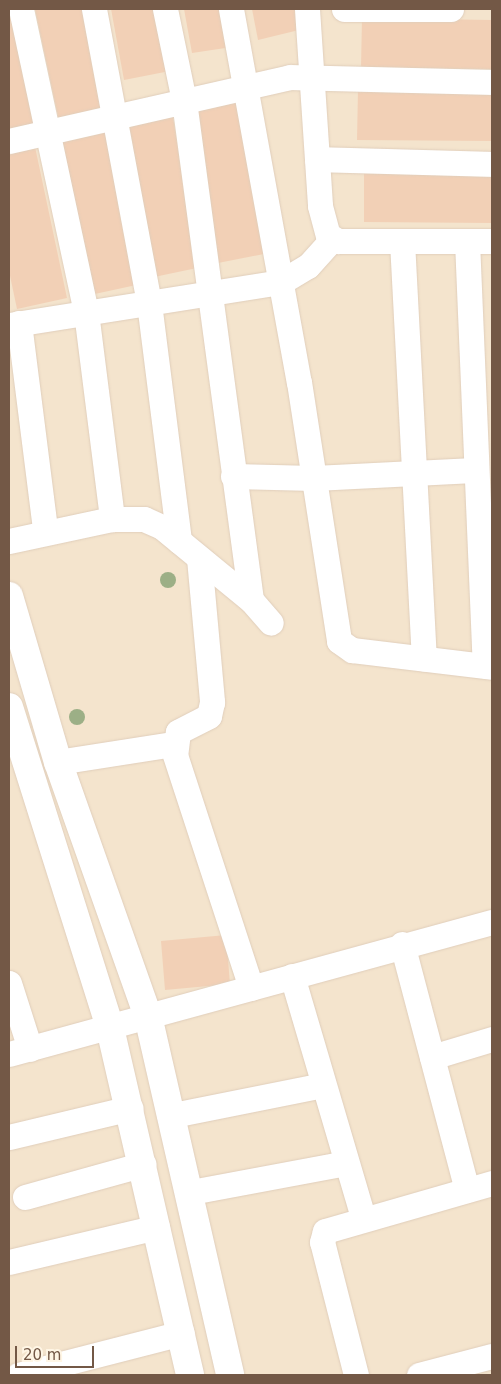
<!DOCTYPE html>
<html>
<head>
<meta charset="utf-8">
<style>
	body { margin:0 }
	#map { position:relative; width:501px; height:1384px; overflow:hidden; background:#fdf2de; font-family:"DejaVu Sans",sans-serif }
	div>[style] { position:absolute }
	.residential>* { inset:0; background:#f4e4cd }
	.building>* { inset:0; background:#f2d0b6 }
	.roads { filter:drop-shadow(0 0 1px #e0cebb) drop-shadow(0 0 1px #e0cebb) }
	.street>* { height:25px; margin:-12.5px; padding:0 12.5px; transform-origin:12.5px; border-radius:12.5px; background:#fff }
	.secondary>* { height:28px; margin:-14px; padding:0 14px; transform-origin:14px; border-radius:14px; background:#fff }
	.trees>* { width:16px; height:16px; margin:-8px; border-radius:50%; background:#9caf86 }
	span { translate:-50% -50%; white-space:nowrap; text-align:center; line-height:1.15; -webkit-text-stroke:4px #fff6e5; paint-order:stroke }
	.frame { position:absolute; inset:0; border:10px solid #735846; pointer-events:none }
	.scale { position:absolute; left:15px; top:1346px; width:79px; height:22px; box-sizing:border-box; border:2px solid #735846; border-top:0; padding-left:6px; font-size:15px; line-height:18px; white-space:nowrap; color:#735846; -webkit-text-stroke:4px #fff6e5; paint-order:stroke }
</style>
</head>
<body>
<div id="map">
	<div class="residential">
		<div style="clip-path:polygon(9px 9px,492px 9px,492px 1375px,9px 1375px)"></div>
	</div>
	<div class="building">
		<div style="clip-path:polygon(9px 9px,36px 125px,9px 131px)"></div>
		<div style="clip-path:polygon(35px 9px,88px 9px,109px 111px,59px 121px)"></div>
		<div style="clip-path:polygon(111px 9px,160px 9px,175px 70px,124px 80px)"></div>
		<div style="clip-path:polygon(184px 9px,226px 9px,232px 47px,192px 53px)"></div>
		<div style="clip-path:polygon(252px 9px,295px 9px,299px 30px,258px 40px)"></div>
		<div style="clip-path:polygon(362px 18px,492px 20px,492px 69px,361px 68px)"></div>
		<div style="clip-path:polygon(358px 90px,492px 91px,492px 141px,357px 140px)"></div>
		<div style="clip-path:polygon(236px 97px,269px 253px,218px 263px,193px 112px)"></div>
		<div style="clip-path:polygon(172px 111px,197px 268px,154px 277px,122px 122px)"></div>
		<div style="clip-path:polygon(108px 129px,141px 284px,90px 295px,58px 139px)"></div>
		<div style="clip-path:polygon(34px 142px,67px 298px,17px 309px,9px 271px,9px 148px)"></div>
		<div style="clip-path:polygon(364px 172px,492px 173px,492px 223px,364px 222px)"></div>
		<div style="clip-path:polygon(226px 935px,230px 984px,165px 990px,161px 941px)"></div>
	</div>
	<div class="roads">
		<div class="street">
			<div style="left:21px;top:9px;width:310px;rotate:77.9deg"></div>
			<div style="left:86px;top:312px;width:209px;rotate:82.8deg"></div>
			<div style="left:94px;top:9px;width:299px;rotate:79.4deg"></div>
			<div style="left:149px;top:303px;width:240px;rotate:82.8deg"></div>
			<div style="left:165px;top:9px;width:94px;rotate:78.3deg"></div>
			<div style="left:184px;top:101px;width:503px;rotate:82.35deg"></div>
			<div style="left:231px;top:9px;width:379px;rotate:79.7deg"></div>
			<div style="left:299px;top:382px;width:262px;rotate:81.2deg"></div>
			<div style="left:339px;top:641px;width:16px;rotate:35deg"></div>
			<div style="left:352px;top:650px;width:141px;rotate:6.9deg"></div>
			<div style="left:307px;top:9px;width:197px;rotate:86.2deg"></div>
			<div style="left:320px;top:206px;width:30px;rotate:75deg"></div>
			<div style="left:328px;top:235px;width:12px;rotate:31deg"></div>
			<div style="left:338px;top:241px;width:154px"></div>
			<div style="left:344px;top:9px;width:107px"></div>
			<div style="left:9px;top:141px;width:288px;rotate:-12.8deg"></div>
			<div style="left:290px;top:77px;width:202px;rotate:1.4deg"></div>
			<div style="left:317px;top:159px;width:175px;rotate:1.6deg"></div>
			<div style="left:402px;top:241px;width:418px;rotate:87deg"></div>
			<div style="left:467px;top:241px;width:425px;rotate:87.6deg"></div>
			<div style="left:19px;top:323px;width:209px;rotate:82.8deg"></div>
			<div style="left:9px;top:325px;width:275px;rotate:-9deg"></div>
			<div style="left:281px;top:282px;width:31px;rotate:-31deg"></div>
			<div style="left:308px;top:266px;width:36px;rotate:-48deg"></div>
			<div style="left:233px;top:476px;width:81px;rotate:1.4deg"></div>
			<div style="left:314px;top:478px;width:160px;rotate:-2.9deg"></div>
			<div style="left:9px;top:541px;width:105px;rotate:-12.1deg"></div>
			<div style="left:112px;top:519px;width:32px"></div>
			<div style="left:144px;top:519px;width:20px;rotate:24deg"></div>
			<div style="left:162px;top:527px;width:115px;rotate:39.4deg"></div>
			<div style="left:251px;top:600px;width:30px;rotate:49deg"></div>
			<div style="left:199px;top:558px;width:145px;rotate:84.8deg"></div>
			<div style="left:212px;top:702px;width:14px;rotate:102deg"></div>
			<div style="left:209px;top:716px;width:35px;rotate:153deg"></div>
			<div style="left:178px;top:732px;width:23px;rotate:97deg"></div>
			<div style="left:175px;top:755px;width:245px;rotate:71.9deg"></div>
			<div style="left:58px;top:762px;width:116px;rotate:-8.9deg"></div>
			<div style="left:402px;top:944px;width:254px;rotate:75.2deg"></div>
			<div style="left:292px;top:976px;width:251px;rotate:73.6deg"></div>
			<div style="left:9px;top:983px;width:69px;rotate:72.3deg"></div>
			<div style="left:9px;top:1054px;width:501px;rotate:-15.29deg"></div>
			<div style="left:432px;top:1057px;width:63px;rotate:-16.7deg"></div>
			<div style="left:173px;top:1115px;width:153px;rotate:-11.3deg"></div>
			<div style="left:9px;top:1137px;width:125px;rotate:-13.4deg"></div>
			<div style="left:191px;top:1192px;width:158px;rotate:-10.6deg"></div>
			<div style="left:25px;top:1197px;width:123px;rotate:-15.5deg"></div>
			<div style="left:9px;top:1262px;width:152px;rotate:-13.3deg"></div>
			<div style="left:18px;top:1375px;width:169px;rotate:-14.4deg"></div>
			<div style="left:356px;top:1375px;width:137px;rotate:-104.3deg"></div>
			<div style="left:322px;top:1242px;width:11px;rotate:-75deg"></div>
			<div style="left:325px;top:1231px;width:174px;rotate:-16deg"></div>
			<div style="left:419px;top:1375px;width:75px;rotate:-14.6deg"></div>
		</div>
		<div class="secondary">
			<div style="left:9px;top:596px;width:173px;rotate:73.6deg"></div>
			<div style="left:58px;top:762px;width:269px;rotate:70.5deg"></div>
			<div style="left:148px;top:1016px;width:368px;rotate:77.1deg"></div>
			<div style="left:9px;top:707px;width:337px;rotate:72.5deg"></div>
			<div style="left:110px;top:1028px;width:356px;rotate:77deg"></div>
		</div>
	</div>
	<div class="trees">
		<div style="left:168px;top:580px"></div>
		<div style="left:77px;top:717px"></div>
	</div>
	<div class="frame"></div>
	<div class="scale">20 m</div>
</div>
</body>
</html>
